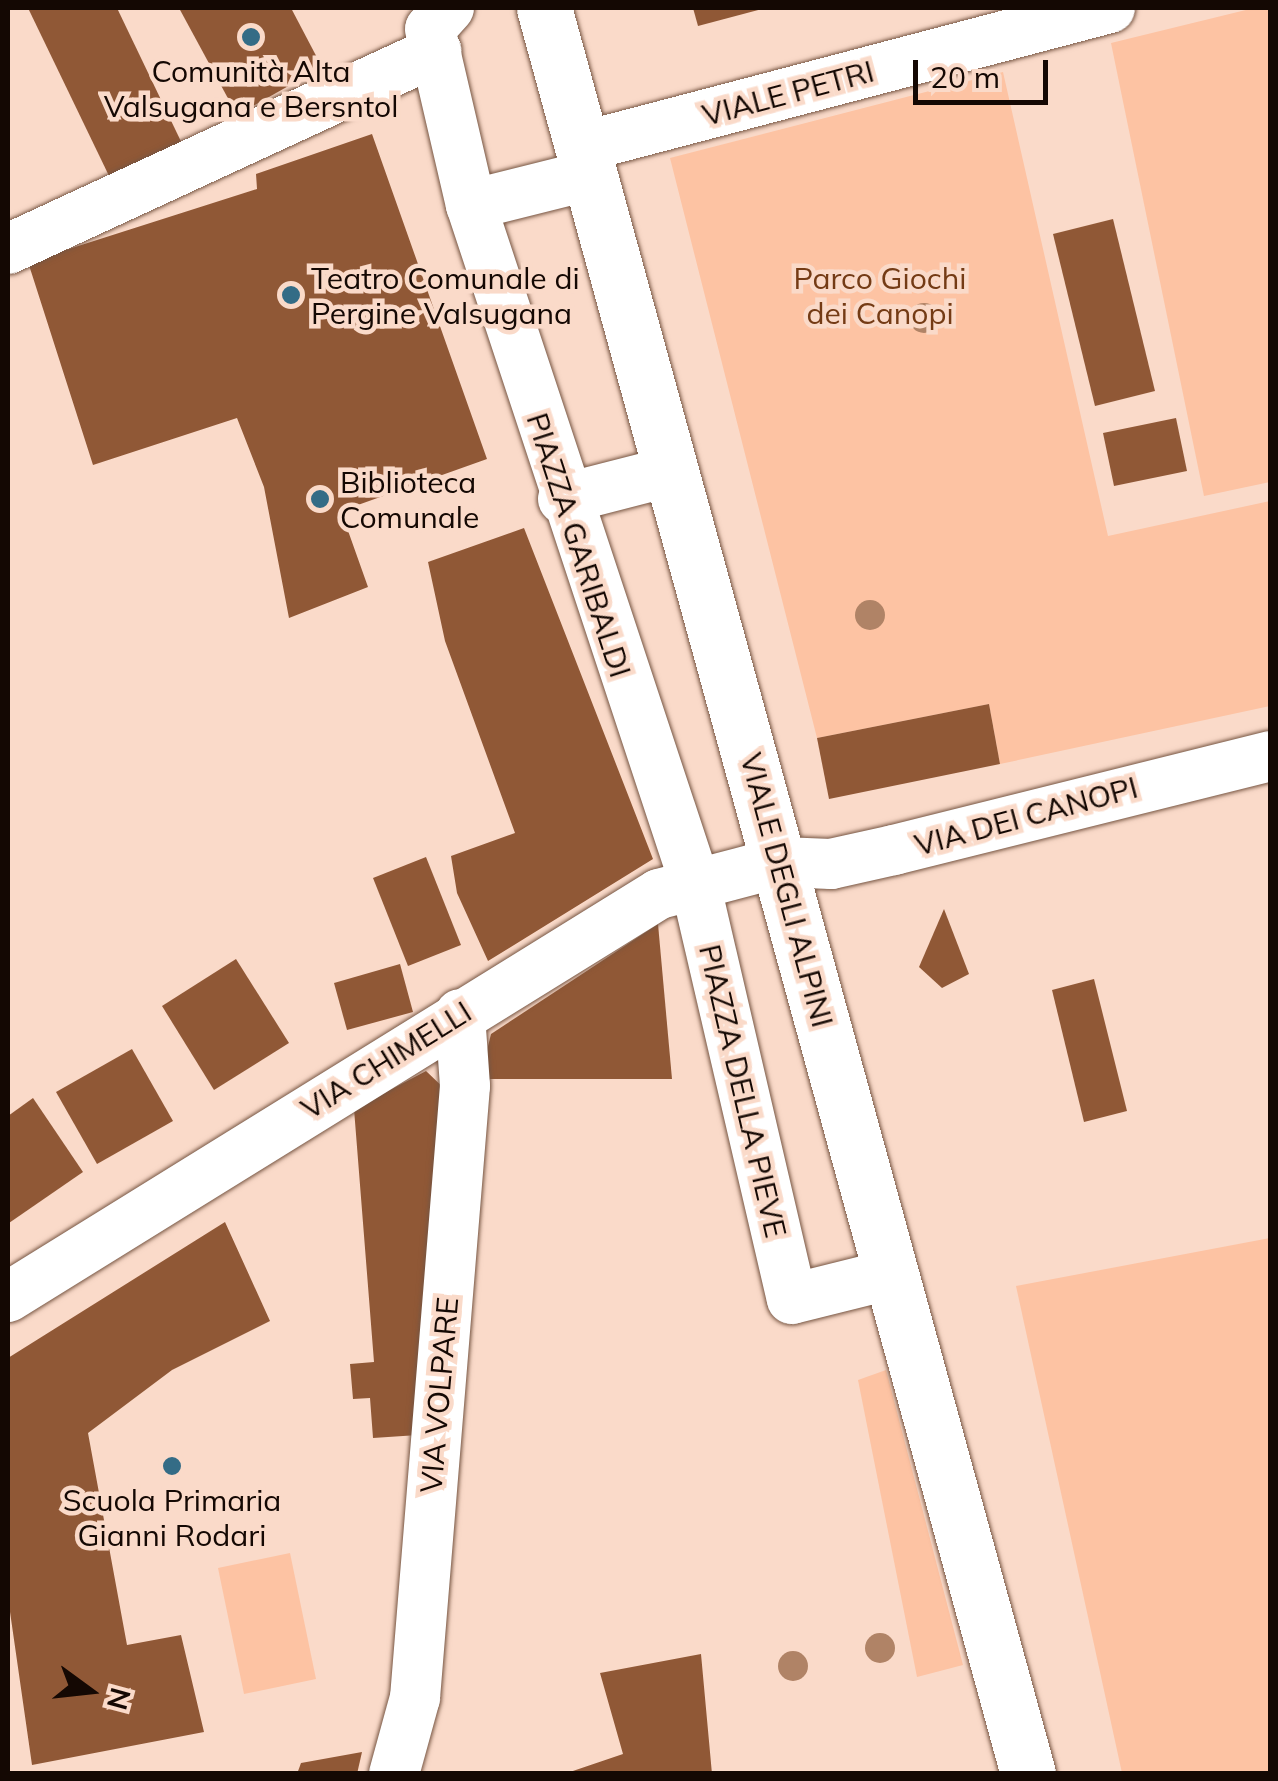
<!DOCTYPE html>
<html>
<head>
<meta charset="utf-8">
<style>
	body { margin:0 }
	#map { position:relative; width:1278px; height:1781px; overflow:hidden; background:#fadac9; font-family:Mulish,sans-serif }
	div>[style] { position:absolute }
	.green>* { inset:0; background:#fdc3a3 }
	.building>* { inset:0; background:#905836 }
	.roads { filter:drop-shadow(0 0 2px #765542) drop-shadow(0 0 2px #765542) }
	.minor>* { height:50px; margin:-25px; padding:0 25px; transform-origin:25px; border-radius:25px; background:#fff }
	.major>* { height:55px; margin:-27.5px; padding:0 27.5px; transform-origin:27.5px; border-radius:27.5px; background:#fff }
	.trees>* { width:30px; height:30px; margin:-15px; border-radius:50%; background:#b08366 }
	.dots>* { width:28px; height:28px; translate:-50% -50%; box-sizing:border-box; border:5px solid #fadac9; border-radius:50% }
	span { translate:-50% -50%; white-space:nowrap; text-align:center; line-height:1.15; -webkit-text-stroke:9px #fadac9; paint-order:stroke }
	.poi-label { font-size:30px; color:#140803 }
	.left { translate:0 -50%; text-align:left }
	.street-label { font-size:30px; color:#140803 }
	.park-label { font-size:30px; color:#743b15 }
	.frame { position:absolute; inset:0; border:10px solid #140803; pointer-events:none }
	.north { position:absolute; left:40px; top:1641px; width:100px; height:100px; -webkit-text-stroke:8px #fadac9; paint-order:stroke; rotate:105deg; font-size:28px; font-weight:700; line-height:40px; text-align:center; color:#140803 }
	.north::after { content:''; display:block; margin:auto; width:35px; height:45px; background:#140803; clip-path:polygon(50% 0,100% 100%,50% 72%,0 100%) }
	.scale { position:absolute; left:913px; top:60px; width:135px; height:45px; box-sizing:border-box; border:5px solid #140803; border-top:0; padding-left:12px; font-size:30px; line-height:35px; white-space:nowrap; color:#140803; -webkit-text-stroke:8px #fadac9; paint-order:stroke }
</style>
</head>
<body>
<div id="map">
	<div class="green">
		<div style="clip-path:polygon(1254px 8px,1270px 8px,1270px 482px,1204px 496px,1111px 43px)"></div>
		<div style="clip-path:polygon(1003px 72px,1108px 536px,1270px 501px,1270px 706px,1000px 764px,989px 704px,817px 738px,670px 158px)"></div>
		<div style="clip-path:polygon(1270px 1238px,1270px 1773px,1122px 1773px,1016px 1286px)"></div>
		<div style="clip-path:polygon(886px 1370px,963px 1665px,917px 1677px,858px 1380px)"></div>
		<div style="clip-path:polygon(290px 1553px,316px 1679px,244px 1694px,218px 1568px)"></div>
	</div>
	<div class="building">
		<div style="clip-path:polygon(28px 8px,117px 8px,187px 154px,111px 180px)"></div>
		<div style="clip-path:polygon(179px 8px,291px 8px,322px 67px,237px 115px)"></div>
		<div style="clip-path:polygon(693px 8px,762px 8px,762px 9px,698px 26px)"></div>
		<div style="clip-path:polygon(372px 134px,487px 459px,341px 511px,368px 587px,289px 618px,264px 487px,237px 418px,93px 465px,28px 262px,257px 189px,256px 174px)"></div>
		<div style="clip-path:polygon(1113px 219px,1155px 391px,1095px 406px,1053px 234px)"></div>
		<div style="clip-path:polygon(1176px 418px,1187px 471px,1114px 486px,1103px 433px)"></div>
		<div style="clip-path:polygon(524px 528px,653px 859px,488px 961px,457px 893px,451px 856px,515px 833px,445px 641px,428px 562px)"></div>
		<div style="clip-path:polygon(989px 704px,1000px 764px,829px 799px,817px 738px)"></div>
		<div style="clip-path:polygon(426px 857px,461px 945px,408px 966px,373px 878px)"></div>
		<div style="clip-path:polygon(944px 909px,969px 974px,942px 988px,919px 967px)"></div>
		<div style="clip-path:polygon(658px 924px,672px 1079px,480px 1079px,491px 1034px)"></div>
		<div style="clip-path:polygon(236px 959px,289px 1043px,214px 1090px,162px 1006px)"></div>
		<div style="clip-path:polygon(400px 964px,413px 1012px,347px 1030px,334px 983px)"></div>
		<div style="clip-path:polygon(1094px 979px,1127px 1111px,1084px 1122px,1052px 990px)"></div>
		<div style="clip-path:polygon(132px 1049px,173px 1121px,97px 1164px,56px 1092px)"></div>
		<div style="clip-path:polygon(426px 1071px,448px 1092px,418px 1435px,373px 1438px,370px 1398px,353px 1399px,350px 1364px,374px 1362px,354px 1109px)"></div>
		<div style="clip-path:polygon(33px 1098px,83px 1172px,9px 1223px,8px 1116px)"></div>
		<div style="clip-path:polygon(225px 1222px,270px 1321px,172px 1370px,88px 1433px,127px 1645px,181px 1635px,204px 1732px,32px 1765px,8px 1598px,8px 1358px)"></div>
		<div style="clip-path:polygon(701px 1654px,712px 1774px,564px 1774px,623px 1754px,600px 1673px)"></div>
		<div style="clip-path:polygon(362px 1752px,357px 1774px,297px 1774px,301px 1763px)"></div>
	</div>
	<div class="roads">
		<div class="minor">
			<div style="left:449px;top:8px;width:28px;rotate:132deg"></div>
			<div style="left:430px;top:29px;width:181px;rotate:76.9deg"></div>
			<div style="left:471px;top:205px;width:714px;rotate:71.72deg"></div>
			<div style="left:695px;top:883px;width:427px;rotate:76.9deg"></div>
			<div style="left:792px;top:1299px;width:103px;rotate:-14deg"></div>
			<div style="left:582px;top:147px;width:546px;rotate:-14.75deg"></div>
			<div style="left:471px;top:205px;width:123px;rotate:-14.1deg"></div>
			<div style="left:8px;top:249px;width:472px;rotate:-24.8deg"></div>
			<div style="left:563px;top:499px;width:113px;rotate:-14.4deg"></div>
			<div style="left:8px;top:1297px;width:766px;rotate:-31.76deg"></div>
			<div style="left:659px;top:894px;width:126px;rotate:-14.7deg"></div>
			<div style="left:781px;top:862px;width:50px;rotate:2.3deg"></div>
			<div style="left:831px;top:864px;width:65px;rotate:-12.5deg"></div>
			<div style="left:894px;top:850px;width:388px;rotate:-14deg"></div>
			<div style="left:394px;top:1774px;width:79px;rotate:-74.6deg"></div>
			<div style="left:415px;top:1698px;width:614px;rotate:-85.33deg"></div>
			<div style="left:465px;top:1086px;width:72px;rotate:-94deg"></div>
		</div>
		<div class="major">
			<div style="left:544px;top:8px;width:1831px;rotate:74.67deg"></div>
		</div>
	</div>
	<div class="trees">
		<div style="left:924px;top:318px"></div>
		<div style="left:870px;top:615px"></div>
		<div style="left:880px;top:1648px"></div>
		<div style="left:793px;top:1666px"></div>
	</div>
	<div class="dots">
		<div style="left:251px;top:37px;background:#346c86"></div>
		<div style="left:291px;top:295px;background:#346c86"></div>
		<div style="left:320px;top:499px;background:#346c86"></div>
		<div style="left:172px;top:1466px;background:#346c86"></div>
	</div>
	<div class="poi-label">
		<span style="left:251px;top:88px">Comunità Alta<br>Valsugana e Bersntol</span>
		<span class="left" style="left:311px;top:295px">Teatro Comunale di<br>Pergine Valsugana</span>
		<span class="left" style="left:340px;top:499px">Biblioteca<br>Comunale</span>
		<span style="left:172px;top:1517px">Scuola Primaria<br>Gianni Rodari</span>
	</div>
	<div class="street-label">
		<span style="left:788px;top:93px;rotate:-15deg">VIALE PETRI</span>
		<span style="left:579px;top:545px;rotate:72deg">PIAZZA GARIBALDI</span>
		<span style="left:1026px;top:816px;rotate:-15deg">VIA DEI CANOPI</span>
		<span style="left:787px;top:890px;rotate:75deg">VIALE DEGLI ALPINI</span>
		<span style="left:386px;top:1060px;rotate:-32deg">VIA CHIMELLI</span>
		<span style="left:743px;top:1091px;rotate:77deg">PIAZZA DELLA PIEVE</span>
		<span style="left:439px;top:1395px;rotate:-85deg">VIA VOLPARE</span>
	</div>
	<div class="park-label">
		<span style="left:880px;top:295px">Parco Giochi<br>dei Canopi</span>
	</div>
	<div class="frame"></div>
	<div class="north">N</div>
	<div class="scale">20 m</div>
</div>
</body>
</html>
